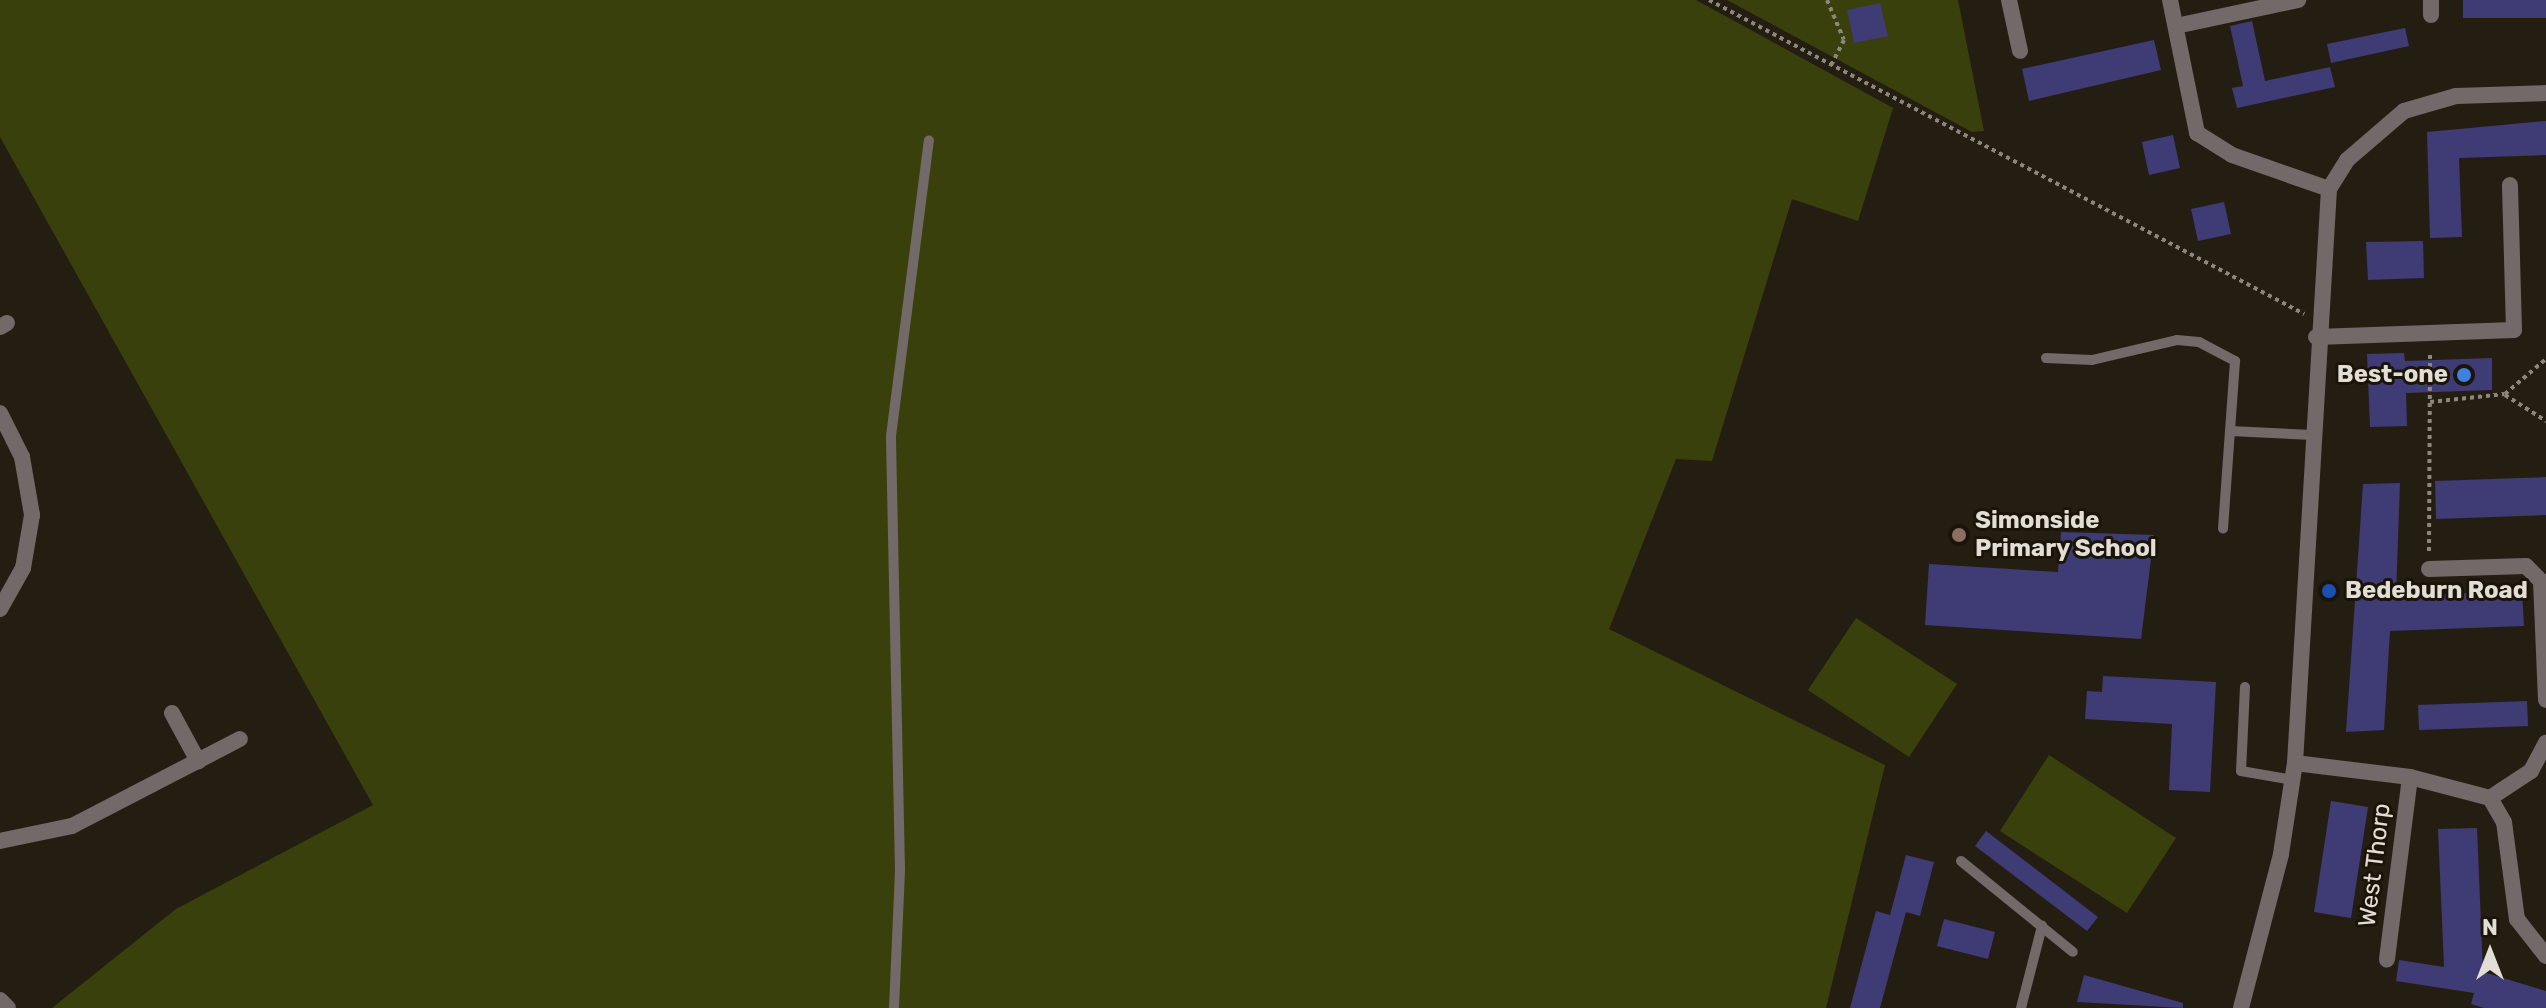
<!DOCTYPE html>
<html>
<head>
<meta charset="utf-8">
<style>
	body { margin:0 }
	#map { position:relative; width:2546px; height:1008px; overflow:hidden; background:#241e12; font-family:Rubik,sans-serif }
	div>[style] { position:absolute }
	.green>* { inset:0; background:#3a400b }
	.building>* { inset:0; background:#3f3b75 }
	.path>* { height:4px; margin-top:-2px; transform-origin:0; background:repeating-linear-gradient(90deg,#8c877d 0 4px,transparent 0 8px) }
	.service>* { height:10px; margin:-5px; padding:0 5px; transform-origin:5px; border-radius:5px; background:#726969 }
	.minor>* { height:16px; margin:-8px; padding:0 8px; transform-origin:8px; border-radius:8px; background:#726969 }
	.dots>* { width:22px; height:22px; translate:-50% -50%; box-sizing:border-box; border:4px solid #1b1509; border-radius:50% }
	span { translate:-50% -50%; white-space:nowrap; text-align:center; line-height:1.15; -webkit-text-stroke:6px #1b1509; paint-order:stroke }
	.poi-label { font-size:24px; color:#e2ded6; font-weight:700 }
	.right { translate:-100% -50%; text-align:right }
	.left { translate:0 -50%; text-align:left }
	.street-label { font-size:24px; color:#e2ded6 }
	.north { position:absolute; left:2450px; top:912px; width:80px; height:80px; -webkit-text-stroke:6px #1b1509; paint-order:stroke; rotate:0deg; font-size:22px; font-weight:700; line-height:32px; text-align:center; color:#e2ded6 }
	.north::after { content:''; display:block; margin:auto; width:28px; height:36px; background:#e2ded6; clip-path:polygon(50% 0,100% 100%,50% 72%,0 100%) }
</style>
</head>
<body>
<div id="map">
	<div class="green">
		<div style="clip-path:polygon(0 0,1696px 0,1893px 108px,1858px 221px,1792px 199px,1712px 461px,1676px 459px,1609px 629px,1885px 765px,1826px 1008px,52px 1008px,176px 909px,373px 805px,0 137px)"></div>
		<div style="clip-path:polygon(1727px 0,1958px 0,1984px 131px,1972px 132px)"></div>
		<div style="clip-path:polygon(1856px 618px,1957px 684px,1909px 757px,1808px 690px)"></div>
		<div style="clip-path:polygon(2049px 755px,2176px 838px,2127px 913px,2000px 831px)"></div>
	</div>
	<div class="building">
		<div style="clip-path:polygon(2463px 0,2546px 0,2546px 18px,2463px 18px)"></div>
		<div style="clip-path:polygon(1880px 3px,1888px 36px,1854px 43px,1847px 10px)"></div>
		<div style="clip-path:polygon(2252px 21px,2265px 81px,2330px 67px,2335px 87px,2237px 108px,2232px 88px,2243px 86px,2230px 26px)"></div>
		<div style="clip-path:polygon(2405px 28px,2409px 46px,2331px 63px,2327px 44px)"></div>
		<div style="clip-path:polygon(2154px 40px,2161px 70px,2029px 101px,2022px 69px)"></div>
		<div style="clip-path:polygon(2546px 121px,2546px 155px,2459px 158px,2462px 237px,2430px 238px,2427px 132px)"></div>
		<div style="clip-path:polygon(2173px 135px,2180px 168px,2149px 175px,2142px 142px)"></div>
		<div style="clip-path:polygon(2224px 202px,2231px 234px,2198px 241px,2191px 209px)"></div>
		<div style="clip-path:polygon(2423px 241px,2424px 278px,2368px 280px,2366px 242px)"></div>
		<div style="clip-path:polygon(2404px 353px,2405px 361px,2492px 358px,2492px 390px,2406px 393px,2407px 426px,2370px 427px,2367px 354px)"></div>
		<div style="clip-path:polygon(2546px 477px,2546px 515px,2436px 519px,2435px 481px)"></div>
		<div style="clip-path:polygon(2400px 483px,2396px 596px,2522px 591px,2524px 626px,2390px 631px,2384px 730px,2346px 732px,2363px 484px)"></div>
		<div style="clip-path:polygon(2061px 532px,2154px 535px,2141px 639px,1925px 625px,1929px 564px,2058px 572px)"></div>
		<div style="clip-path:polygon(2103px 676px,2216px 682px,2210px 792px,2169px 790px,2172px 724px,2085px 719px,2087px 691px,2102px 692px)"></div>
		<div style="clip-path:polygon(2527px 701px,2528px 726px,2419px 730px,2418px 705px)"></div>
		<div style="clip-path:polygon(2331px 801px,2368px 807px,2351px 918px,2314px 912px)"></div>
		<div style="clip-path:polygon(2477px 828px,2483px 972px,2546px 991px,2546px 1008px,2484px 1008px,2471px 1004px,2474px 993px,2396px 981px,2399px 960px,2444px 967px,2438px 829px)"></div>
		<div style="clip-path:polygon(1986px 831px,2098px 917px,2087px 931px,1975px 846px)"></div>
		<div style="clip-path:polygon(1906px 855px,1934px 862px,1920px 916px,1906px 912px,1880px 1008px,1850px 1008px,1876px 911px,1890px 915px)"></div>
		<div style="clip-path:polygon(1944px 919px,1995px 932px,1988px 959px,1937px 946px)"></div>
		<div style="clip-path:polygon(2084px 975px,2183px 1003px,2183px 1008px,2077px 1002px)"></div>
	</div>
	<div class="path">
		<div style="left:1709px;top:0;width:673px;rotate:27.82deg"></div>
		<div style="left:1827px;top:0;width:43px;rotate:67deg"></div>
		<div style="left:1844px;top:40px;width:28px;rotate:117deg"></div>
		<div style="left:2505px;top:395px;width:49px;rotate:32.4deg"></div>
		<div style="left:2430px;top:402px;width:75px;rotate:-6.1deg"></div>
		<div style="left:2505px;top:394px;width:54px;rotate:-40.5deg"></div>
		<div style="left:2429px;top:551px;width:199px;rotate:-89.7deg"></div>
	</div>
	<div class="service">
		<div style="left:2046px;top:358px;width:46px;rotate:2.5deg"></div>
		<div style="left:2092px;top:360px;width:87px;rotate:-13.2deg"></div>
		<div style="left:2177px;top:340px;width:22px;rotate:5deg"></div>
		<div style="left:2199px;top:342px;width:41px;rotate:27.8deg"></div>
		<div style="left:2235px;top:361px;width:168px;rotate:94.1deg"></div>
		<div style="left:2230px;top:431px;width:82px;rotate:2.8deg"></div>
		<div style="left:2245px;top:687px;width:84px;rotate:92.7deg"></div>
		<div style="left:2241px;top:771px;width:53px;rotate:9.8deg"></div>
		<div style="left:1961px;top:861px;width:144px;rotate:39.1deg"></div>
		<div style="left:894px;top:1008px;width:139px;rotate:-87.5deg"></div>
		<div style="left:900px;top:869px;width:433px;rotate:-91.2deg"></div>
		<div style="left:891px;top:436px;width:298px;rotate:-82.7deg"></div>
		<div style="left:2021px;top:1008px;width:85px;rotate:-75.6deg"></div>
	</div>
	<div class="minor">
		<div style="left:2009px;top:0;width:52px;rotate:77.8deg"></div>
		<div style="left:2170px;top:0;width:136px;rotate:78.5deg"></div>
		<div style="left:2197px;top:133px;width:41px;rotate:32.2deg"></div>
		<div style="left:2232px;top:155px;width:103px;rotate:19.3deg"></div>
		<div style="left:2431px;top:0;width:15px;rotate:90deg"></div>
		<div style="left:2176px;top:26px;width:125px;rotate:-12deg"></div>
		<div style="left:0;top:327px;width:8px;rotate:-30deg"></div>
		<div style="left:2316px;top:337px;width:198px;rotate:-2deg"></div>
		<div style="left:2514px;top:330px;width:145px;rotate:-91.6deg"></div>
		<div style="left:0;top:413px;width:49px;rotate:63.4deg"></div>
		<div style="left:22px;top:457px;width:59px;rotate:80.2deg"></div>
		<div style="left:32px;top:515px;width:54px;rotate:99.6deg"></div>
		<div style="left:23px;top:568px;width:47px;rotate:119.3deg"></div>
		<div style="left:2429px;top:569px;width:97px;rotate:-1.8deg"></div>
		<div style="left:2526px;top:566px;width:21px;rotate:45deg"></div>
		<div style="left:2541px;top:581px;width:119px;rotate:87.6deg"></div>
		<div style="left:172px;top:713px;width:55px;rotate:61.6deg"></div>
		<div style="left:2295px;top:763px;width:116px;rotate:6.9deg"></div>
		<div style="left:2410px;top:777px;width:184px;rotate:97.2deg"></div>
		<div style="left:2410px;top:777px;width:83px;rotate:14.7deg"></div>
		<div style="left:2490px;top:798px;width:28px;rotate:60deg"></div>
		<div style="left:2504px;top:822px;width:98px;rotate:82.4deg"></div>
		<div style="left:2517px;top:919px;width:47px;rotate:51.9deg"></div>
		<div style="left:2490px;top:798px;width:49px;rotate:-33.4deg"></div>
		<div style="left:2531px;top:771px;width:32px;rotate:-62deg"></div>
		<div style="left:0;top:841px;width:74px;rotate:-11.8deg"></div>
		<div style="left:72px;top:826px;width:189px;rotate:-27.4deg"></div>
		<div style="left:0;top:1000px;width:11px;rotate:45deg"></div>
		<div style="left:2241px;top:1008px;width:159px;rotate:-75.4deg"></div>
		<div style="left:2281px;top:854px;width:92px;rotate:-81.3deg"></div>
		<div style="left:2295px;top:763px;width:575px;rotate:-86.61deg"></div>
		<div style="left:2329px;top:189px;width:34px;rotate:-58deg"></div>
		<div style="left:2347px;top:160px;width:75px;rotate:-40.7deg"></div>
		<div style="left:2404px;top:111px;width:54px;rotate:-16.1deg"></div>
		<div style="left:2456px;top:96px;width:90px;rotate:-1.9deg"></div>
	</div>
	<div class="dots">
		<div style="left:2464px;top:375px;background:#3f7fe0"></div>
		<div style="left:1959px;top:535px;background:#8d6e63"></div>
		<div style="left:2329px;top:591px;background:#1a4fb4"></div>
	</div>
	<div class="poi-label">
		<span class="right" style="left:2448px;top:375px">Best-one</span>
		<span class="left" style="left:1975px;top:535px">Simonside<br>Primary School</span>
		<span class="left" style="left:2345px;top:591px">Bedeburn Road</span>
	</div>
	<div class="street-label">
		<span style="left:2375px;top:865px;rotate:-83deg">West Thorp</span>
	</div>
	<div class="north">N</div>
</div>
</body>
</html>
